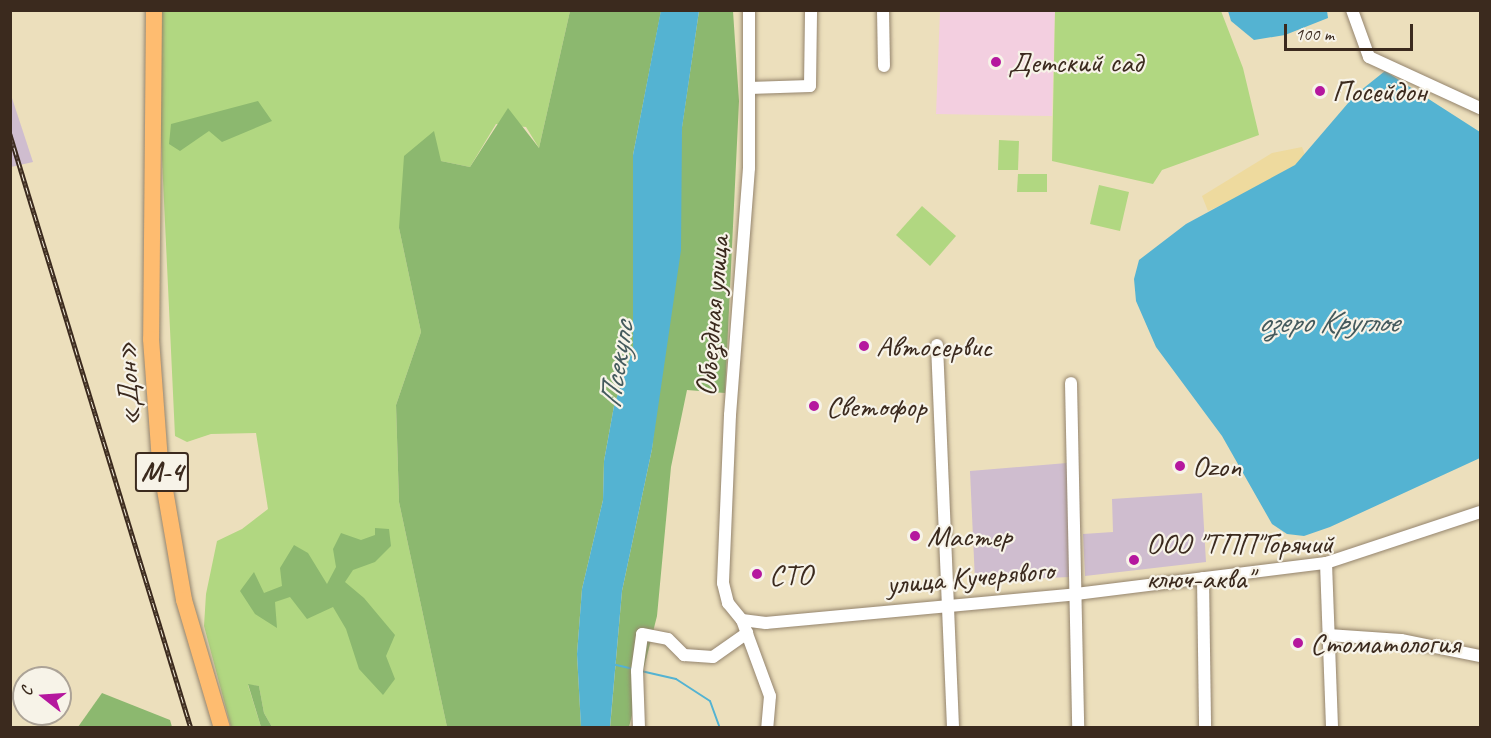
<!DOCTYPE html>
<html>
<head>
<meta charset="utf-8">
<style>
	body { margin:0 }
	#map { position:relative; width:1491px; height:738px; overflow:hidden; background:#ecdfbc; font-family:Caveat,sans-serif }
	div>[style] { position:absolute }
	.built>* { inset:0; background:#f3cfe0 }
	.industrial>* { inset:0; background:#cfbdcf }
	.green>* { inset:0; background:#b1d781 }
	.forest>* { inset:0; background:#8cb86f }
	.sand>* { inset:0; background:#eeda9e }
	.water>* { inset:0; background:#54b3d2 }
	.stream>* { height:2px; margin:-1px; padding:0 1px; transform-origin:1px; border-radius:1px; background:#54b3d2 }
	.roads { filter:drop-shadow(0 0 2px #94846d) drop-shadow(0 0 2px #94846d) }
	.minor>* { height:12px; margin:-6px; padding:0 6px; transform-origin:6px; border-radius:6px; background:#fff }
	.highway>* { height:16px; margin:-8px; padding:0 8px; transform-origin:8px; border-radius:8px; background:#febc70 }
	.rail>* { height:4.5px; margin-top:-2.25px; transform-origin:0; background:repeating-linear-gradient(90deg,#f7f3e8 0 7px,#3b2a1e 0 14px); box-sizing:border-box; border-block:2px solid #3b2a1e }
	.dots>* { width:16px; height:16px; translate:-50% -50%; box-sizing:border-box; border:3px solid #f7f3e8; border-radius:50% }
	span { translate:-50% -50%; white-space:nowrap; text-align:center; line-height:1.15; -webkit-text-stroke:4.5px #f7f3e8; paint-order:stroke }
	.shield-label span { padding:2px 4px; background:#f7f3e8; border:2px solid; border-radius:4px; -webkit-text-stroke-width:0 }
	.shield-label { font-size:28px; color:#3b2a1e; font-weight:700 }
	.poi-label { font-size:30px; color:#3b2a1e }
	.left { translate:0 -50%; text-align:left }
	.street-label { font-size:30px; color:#3b2a1e }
	.water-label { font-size:32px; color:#445a5d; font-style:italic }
	.frame { position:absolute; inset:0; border:12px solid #3b2a1e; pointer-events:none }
	.north { position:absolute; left:12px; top:666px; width:60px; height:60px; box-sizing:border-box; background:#f7f3e8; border:2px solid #aca397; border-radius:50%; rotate:287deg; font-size:16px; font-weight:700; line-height:24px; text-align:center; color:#3b2a1e }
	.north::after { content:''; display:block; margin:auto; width:21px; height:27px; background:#b5179e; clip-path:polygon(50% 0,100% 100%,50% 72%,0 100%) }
	.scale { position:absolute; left:1284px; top:24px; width:129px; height:27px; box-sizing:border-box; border:3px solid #3b2a1e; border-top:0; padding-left:8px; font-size:18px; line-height:21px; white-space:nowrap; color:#3b2a1e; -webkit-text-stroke:4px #f7f3e8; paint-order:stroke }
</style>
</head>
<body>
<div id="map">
	<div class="built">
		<div style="clip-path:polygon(940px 11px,1055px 11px,1052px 116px,936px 114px)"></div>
	</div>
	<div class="industrial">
		<div style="clip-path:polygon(10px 92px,33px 162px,11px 167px,10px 167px)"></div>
		<div style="clip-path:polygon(1067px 463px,1070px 577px,975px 581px,970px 471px)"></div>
		<div style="clip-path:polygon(1202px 493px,1206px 562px,1085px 576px,1083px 534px,1113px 532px,1112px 499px)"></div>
	</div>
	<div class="green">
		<div style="clip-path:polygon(160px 11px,570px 11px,539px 148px,526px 127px,496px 124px,470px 167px,441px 161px,399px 228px,421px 332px,396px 405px,399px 502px,447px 727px,272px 727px,264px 713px,259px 686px,248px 685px,261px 727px,231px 727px,204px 626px,206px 594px,217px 541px,242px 529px,268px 509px,256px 433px,211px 434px,187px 442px,175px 436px,160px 116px)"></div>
		<div style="clip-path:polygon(1055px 11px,1221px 11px,1243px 68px,1259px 135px,1162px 170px,1153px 184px,1052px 161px)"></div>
		<div style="clip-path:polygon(999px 140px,1019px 141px,1018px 170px,998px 170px)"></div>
		<div style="clip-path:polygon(1018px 174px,1047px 174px,1047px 192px,1017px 192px)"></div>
		<div style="clip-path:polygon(1099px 185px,1129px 192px,1120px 231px,1090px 224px)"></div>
		<div style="clip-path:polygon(922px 206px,956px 236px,930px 266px,896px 235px)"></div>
	</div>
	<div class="forest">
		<div style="clip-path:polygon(570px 11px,661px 11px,633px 155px,633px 348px,614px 406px,604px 461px,603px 500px,582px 589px,577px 654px,581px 727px,447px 727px,399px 502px,396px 405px,421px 332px,399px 228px,404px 156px,434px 131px,441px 161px,470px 167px,508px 108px,539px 148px)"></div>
		<div style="clip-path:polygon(699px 11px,733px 11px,739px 101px,725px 393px,687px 390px,671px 467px,657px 616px,629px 727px,610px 728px,622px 591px,652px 449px,682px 127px)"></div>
		<div style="clip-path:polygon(258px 101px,272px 121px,222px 142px,209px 131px,180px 151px,169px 144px,171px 124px)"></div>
		<div style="clip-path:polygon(375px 528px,389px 529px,391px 546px,375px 562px,353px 570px,345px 582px,364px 598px,395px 635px,386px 656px,395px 679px,383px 695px,359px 669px,346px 629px,333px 607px,307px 619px,290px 597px,275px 602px,277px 628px,255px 614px,240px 591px,254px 572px,264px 593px,282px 586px,280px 568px,294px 545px,308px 553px,327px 584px,336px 567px,333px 549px,341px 533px,361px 540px,375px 535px)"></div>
		<div style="clip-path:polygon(248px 684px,259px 686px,264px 713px,272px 727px,261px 727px)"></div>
		<div style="clip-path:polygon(102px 693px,170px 720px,172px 727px,78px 727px)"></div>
	</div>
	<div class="sand">
		<div style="clip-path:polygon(1302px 147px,1305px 155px,1297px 171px,1208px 211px,1202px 196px,1272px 153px)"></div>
	</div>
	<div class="water">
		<div style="clip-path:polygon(661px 10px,699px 11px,682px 128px,681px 250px,652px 449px,622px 591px,610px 727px,581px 727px,577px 654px,582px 589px,603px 500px,604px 461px,614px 406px,633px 348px,633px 155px)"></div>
		<div style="clip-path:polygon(1228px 11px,1327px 11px,1328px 18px,1285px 35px,1254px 40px,1231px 21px)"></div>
		<div style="clip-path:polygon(1385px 71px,1480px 132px,1480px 458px,1330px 527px,1304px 536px,1287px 534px,1272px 524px,1222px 436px,1156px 347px,1136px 301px,1134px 279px,1139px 260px,1186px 224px,1295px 165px,1355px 95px)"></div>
	</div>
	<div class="stream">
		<div style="left:612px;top:664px;width:22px;rotate:13deg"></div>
		<div style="left:641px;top:671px;width:36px;rotate:13deg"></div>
		<div style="left:676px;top:679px;width:40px;rotate:32.9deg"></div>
		<div style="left:710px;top:701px;width:29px;rotate:70deg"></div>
	</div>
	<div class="roads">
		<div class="minor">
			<div style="left:749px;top:10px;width:158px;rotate:90deg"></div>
			<div style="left:749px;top:168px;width:248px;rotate:94.4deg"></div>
			<div style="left:730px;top:415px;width:168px;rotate:92.4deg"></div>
			<div style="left:723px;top:583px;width:21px;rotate:76deg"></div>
			<div style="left:728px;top:603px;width:22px;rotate:51deg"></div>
			<div style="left:742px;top:620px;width:81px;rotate:69.8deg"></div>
			<div style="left:770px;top:696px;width:32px;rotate:95deg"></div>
			<div style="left:883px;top:10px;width:56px;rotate:89deg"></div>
			<div style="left:1352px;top:10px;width:50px;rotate:70.1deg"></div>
			<div style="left:1369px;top:57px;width:122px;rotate:24.7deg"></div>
			<div style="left:749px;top:88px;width:61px;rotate:-1.9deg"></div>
			<div style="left:810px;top:86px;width:76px;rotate:-89.2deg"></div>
			<div style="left:937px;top:345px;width:383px;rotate:87.6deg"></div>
			<div style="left:1071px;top:383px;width:345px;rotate:88.8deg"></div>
			<div style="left:1326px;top:563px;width:165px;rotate:87.9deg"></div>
			<div style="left:1203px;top:578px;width:150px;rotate:89.2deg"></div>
			<div style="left:742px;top:620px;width:24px;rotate:7deg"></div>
			<div style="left:766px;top:623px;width:311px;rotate:-5.3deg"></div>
			<div style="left:1076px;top:594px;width:252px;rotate:-7.1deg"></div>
			<div style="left:1326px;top:563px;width:162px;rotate:-18.3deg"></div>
			<div style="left:1328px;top:635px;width:73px;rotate:3.9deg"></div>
			<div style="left:1401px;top:640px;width:81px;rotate:11.4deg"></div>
			<div style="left:639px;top:728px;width:57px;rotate:-92deg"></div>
			<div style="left:637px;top:671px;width:37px;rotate:-82deg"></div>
			<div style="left:642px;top:634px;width:26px;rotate:11deg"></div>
			<div style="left:668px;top:639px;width:23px;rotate:45deg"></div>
			<div style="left:684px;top:655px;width:29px;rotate:4deg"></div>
			<div style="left:713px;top:657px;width:42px;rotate:-35.2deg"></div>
		</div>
		<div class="highway">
			<div style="left:154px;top:10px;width:329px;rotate:90.5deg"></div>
			<div style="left:151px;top:339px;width:122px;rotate:85.8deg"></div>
			<div style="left:160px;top:461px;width:141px;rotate:80.2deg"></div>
			<div style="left:184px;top:600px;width:134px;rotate:73.5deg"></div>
		</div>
	</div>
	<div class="rail">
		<div style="left:10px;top:134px;width:621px;rotate:73.05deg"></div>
	</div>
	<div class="dots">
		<div style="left:996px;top:62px;background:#b5179e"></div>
		<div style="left:1320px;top:91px;background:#b5179e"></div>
		<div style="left:864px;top:346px;background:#b5179e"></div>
		<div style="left:814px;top:406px;background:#b5179e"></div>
		<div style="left:1180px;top:466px;background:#b5179e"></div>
		<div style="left:915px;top:536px;background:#b5179e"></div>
		<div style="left:1134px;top:560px;background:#b5179e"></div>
		<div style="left:757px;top:574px;background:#b5179e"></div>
		<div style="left:1298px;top:643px;background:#b5179e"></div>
	</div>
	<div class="shield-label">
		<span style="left:162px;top:472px">М-4</span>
	</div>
	<div class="poi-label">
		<span class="left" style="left:1008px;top:62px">Детский сад</span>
		<span class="left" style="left:1332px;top:91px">Посейдон</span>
		<span class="left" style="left:876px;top:346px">Автосервис</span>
		<span class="left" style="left:826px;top:406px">Светофор</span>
		<span class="left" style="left:1192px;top:466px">Ozon</span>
		<span class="left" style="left:927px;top:536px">Мастер</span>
		<span class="left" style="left:1146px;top:560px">ООО "ТПП"Горячий<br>ключ-аква"</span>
		<span class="left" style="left:769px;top:574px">СТО</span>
		<span class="left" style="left:1310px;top:643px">Стоматология</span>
	</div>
	<div class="street-label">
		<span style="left:712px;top:316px;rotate:-85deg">Объездная улица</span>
		<span style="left:128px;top:384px;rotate:-93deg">«Дон»</span>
		<span style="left:970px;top:577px;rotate:-5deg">улица Кучерявого</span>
	</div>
	<div class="water-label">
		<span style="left:1328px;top:322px">озеро Круглое</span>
		<span style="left:617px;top:365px;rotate:-81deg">Псекупс</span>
	</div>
	<div class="frame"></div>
	<div class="north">С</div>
	<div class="scale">100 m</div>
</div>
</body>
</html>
